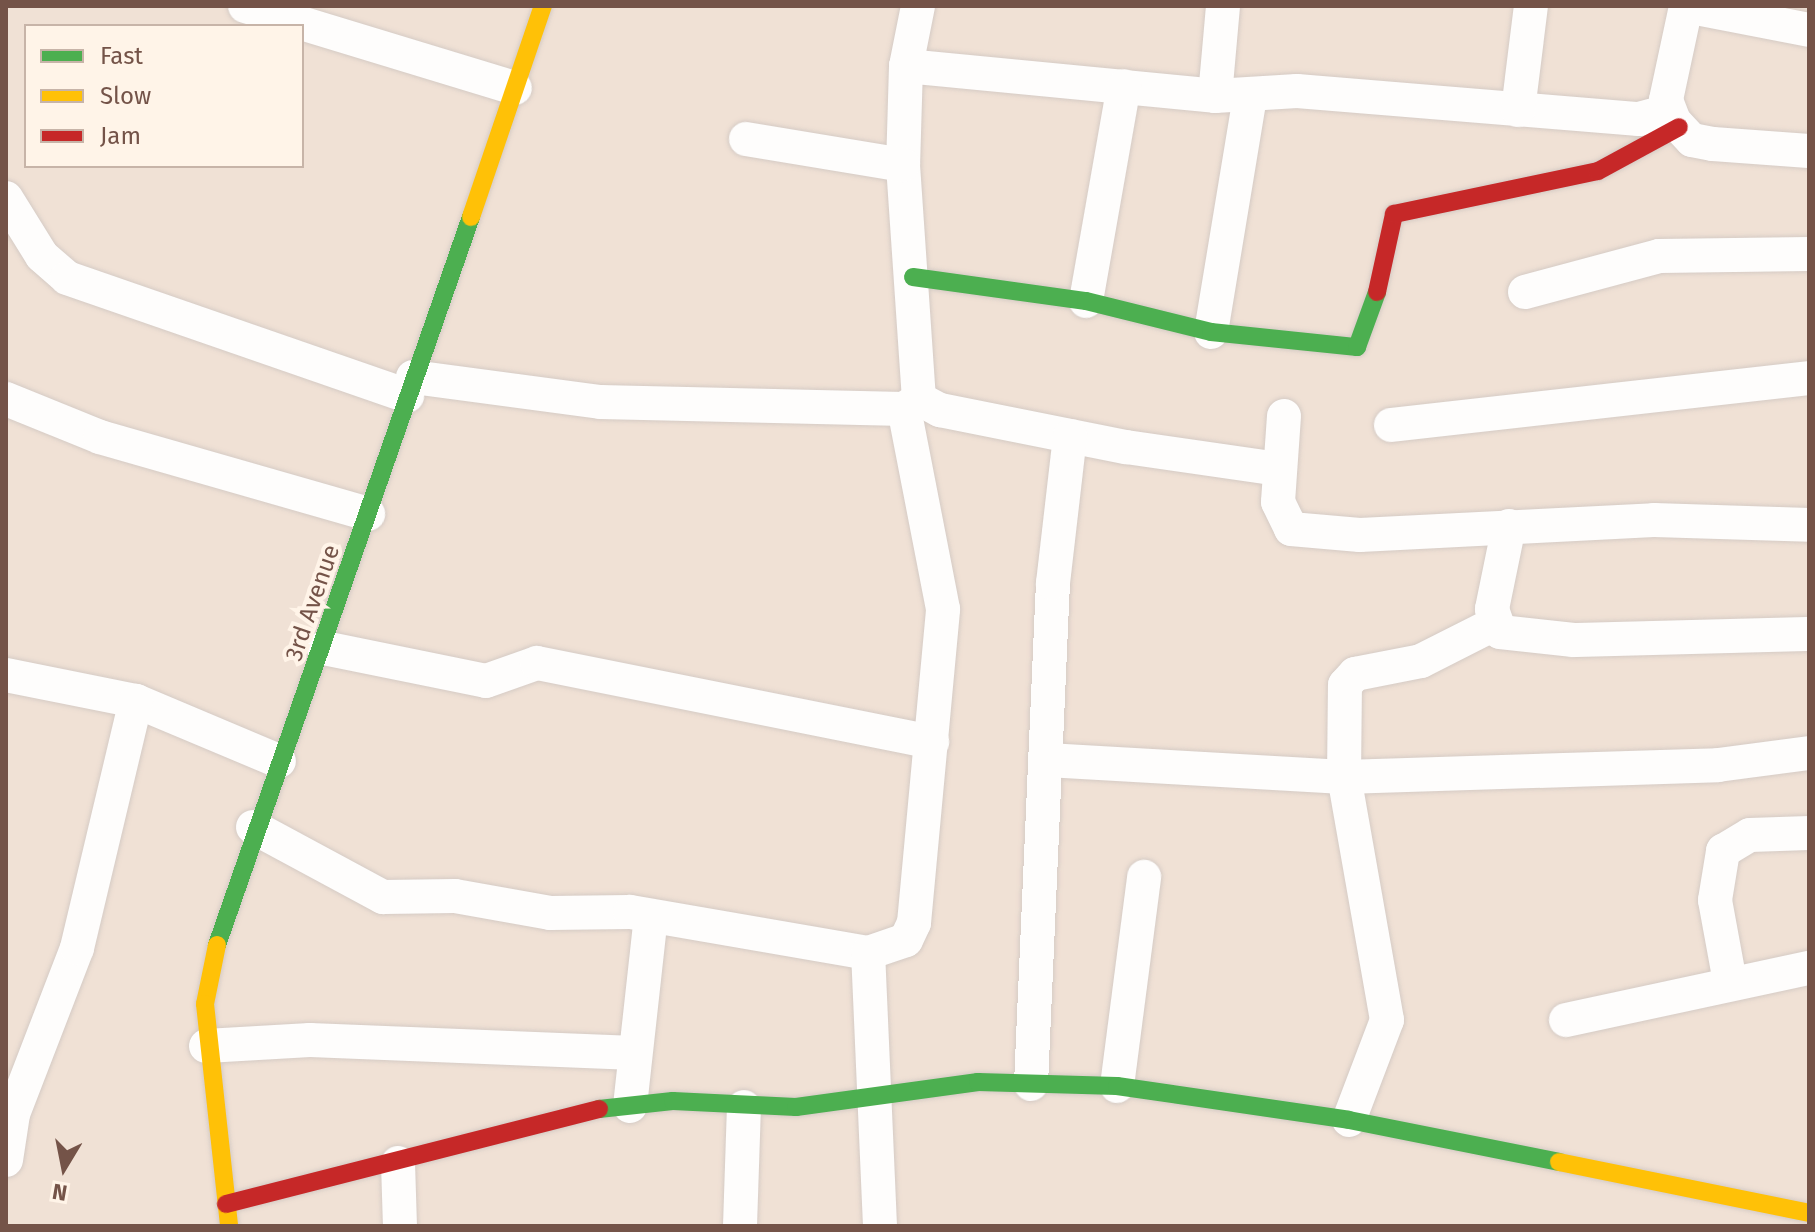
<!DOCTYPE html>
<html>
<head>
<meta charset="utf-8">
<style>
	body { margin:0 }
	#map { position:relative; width:1815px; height:1232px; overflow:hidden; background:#f7efe8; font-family:"Fira Sans",sans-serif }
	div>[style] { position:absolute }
	.residential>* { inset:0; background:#f0e1d5 }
	.roads { filter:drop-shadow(0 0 2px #d5cbc5) drop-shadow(0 0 2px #d5cbc5) }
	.street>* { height:34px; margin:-17px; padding:0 17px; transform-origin:17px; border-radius:17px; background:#fefdfc }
	.fast>* { height:18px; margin:-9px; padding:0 9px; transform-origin:9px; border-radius:9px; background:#4caf50 }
	.slow>* { height:18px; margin:-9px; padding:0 9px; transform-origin:9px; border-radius:9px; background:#ffc107 }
	.jam>* { height:18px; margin:-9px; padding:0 9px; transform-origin:9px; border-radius:9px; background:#c62828 }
	span { translate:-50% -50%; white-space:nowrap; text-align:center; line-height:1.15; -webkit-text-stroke:8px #fff4e8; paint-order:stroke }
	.street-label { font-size:24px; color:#745348 }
	.frame { position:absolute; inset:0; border:8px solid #745348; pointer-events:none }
	.legend { position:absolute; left:24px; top:24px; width:280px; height:144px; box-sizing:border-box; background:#fff4e8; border:2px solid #c7b4a8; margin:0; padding:10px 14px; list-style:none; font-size:24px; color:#745348 }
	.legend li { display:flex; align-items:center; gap:16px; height:40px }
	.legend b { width:40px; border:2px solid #c7b4a8 }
	.north { position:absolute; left:24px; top:1128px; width:80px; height:80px; -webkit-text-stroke:6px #fff4e8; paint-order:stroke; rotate:190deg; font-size:22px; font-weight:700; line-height:32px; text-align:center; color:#745348 }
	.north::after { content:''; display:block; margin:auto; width:28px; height:36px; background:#745348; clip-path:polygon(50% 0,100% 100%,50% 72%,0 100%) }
</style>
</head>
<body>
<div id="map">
	<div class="residential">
		<div style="clip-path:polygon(evenodd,6px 6px,1809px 6px,1809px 1226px,6px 1226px,6px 6px,26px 26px,302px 26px,302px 166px,26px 166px,26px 26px)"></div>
	</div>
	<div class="roads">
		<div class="street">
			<div style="left:245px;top:6px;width:282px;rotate:16.9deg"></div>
			<div style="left:918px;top:6px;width:61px;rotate:101.3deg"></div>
			<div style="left:906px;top:66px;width:99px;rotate:91.7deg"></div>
			<div style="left:903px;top:165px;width:235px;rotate:86.1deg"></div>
			<div style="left:919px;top:399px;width:24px;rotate:28deg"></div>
			<div style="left:940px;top:410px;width:190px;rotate:11.3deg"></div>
			<div style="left:1126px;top:447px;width:154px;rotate:8.2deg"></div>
			<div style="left:1686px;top:6px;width:125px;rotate:11deg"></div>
			<div style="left:1685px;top:11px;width:91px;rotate:102.1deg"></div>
			<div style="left:1666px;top:100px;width:22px;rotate:69deg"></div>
			<div style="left:1674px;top:121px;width:26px;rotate:47deg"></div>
			<div style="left:1692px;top:140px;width:21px;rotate:11deg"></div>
			<div style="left:1713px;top:144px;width:96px;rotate:4.2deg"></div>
			<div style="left:906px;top:66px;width:310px;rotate:5.5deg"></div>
			<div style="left:1215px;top:96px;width:82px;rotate:-3.5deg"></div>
			<div style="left:1297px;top:91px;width:343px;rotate:4.7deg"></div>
			<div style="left:1639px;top:119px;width:31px;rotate:-15deg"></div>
			<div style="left:1215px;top:96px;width:90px;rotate:-84.9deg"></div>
			<div style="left:1518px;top:110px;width:105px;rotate:-82.9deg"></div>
			<div style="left:746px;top:139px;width:159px;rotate:9.4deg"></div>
			<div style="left:6px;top:198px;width:68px;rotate:58.2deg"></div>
			<div style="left:42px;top:256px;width:33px;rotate:41deg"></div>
			<div style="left:67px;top:278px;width:360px;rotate:19.1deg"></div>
			<div style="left:1525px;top:292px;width:139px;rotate:-15deg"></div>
			<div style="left:1659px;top:256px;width:150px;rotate:-0.8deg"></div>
			<div style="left:1086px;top:301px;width:218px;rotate:-80deg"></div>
			<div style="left:1211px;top:332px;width:239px;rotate:-80.6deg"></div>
			<div style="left:413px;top:377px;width:189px;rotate:7.6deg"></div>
			<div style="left:600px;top:402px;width:304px;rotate:1.3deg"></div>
			<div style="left:904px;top:409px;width:18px;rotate:-34deg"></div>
			<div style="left:6px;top:399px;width:101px;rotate:22deg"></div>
			<div style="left:100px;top:437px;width:279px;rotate:16deg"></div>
			<div style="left:1284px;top:416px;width:86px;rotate:94deg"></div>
			<div style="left:1278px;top:502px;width:30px;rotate:64deg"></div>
			<div style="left:1291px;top:529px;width:69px;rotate:5deg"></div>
			<div style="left:1360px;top:535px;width:294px;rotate:-2.9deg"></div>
			<div style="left:1654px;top:520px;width:155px;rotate:1.8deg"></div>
			<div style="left:1391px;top:425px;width:421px;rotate:-6.4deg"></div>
			<div style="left:1509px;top:526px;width:85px;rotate:101.6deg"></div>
			<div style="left:1492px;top:609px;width:24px;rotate:71deg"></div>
			<div style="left:1500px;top:632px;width:74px;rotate:6.2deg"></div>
			<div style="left:1574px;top:640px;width:235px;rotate:-1.5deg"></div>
			<div style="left:324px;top:648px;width:165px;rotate:11.5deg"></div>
			<div style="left:486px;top:681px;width:54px;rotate:-19.4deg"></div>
			<div style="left:537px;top:663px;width:403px;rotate:11.3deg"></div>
			<div style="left:6px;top:675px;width:133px;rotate:11.3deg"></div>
			<div style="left:136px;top:701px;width:155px;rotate:22.8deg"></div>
			<div style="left:1047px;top:760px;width:297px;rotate:3.3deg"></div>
			<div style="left:1344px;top:777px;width:374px;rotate:-1.8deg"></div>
			<div style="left:1718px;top:765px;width:92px;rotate:-7.5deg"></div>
			<div style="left:253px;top:827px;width:148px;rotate:28.3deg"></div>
			<div style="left:383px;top:897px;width:72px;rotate:-0.8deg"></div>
			<div style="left:455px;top:896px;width:97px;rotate:10.1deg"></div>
			<div style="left:550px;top:913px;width:80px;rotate:-0.7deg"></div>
			<div style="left:630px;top:912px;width:242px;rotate:9.8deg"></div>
			<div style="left:1730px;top:982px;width:83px;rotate:-100.4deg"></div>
			<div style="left:1715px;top:900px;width:50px;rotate:-80.7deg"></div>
			<div style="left:1723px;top:851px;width:31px;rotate:-31deg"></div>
			<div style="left:1750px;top:835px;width:59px;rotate:-1.9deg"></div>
			<div style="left:1566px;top:1020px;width:249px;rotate:-12.1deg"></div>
			<div style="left:206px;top:1046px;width:104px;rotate:-3.3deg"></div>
			<div style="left:310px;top:1040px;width:325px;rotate:2.3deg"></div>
			<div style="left:1031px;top:1084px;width:501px;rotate:-87.49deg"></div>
			<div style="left:1053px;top:583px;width:148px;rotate:-83.4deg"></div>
			<div style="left:1117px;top:1086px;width:211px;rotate:-82.6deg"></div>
			<div style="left:630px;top:1106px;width:191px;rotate:-83.7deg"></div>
			<div style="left:1349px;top:1120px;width:107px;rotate:-69.2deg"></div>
			<div style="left:1387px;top:1020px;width:247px;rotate:-100deg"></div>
			<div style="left:1344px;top:777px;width:92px;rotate:-89.4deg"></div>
			<div style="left:1345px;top:685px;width:15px;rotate:-48deg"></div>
			<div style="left:1355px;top:674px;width:67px;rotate:-11.1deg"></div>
			<div style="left:1421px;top:661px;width:80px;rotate:-26.9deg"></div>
			<div style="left:6px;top:1160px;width:47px;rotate:-81.3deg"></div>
			<div style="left:13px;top:1114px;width:178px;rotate:-68.9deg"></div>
			<div style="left:77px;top:948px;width:254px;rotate:-76.6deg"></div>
			<div style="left:398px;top:1163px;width:63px;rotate:88.2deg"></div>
			<div style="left:740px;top:1226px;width:119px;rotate:-88.1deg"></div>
			<div style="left:880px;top:1226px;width:273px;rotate:-92.5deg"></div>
			<div style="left:868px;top:953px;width:40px;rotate:-18.9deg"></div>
			<div style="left:906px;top:940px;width:19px;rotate:-65deg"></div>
			<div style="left:914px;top:923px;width:315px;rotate:-84.7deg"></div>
			<div style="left:943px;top:609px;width:204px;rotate:-101deg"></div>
		</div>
		<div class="fast">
			<div style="left:913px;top:277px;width:175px;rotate:7.9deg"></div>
			<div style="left:1086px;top:301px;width:129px;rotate:13.9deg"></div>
			<div style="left:1211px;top:332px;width:147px;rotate:5.9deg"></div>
			<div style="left:1357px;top:347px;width:59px;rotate:-70deg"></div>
			<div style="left:217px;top:945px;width:771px;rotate:-70.77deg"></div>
			<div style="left:599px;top:1109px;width:74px;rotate:-6.2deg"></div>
			<div style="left:673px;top:1101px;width:123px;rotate:2.8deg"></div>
			<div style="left:796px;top:1107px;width:184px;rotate:-7.8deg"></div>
			<div style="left:978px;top:1082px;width:139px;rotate:1.6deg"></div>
			<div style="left:1117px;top:1086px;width:234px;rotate:8.3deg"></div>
			<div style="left:1349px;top:1120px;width:214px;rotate:11.3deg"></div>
		</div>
		<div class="slow">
			<div style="left:471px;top:217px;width:223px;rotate:-71.2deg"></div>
			<div style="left:217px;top:945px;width:60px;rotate:101.5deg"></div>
			<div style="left:205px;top:1004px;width:223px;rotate:83.8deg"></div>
			<div style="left:1559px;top:1162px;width:255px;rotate:11.5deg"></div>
		</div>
		<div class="jam">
			<div style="left:1377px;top:292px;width:80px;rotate:-77.7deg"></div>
			<div style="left:1394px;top:214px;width:208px;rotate:-11.9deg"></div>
			<div style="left:1598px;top:171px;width:92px;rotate:-28.5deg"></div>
			<div style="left:226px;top:1204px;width:385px;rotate:-14.3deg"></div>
		</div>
	</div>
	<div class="street-label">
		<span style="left:313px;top:603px;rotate:-71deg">3rd Avenue</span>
	</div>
	<div class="frame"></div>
	<ul class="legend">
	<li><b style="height:10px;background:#4caf50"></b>Fast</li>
	<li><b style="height:10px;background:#ffc107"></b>Slow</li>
	<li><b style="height:10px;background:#c62828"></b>Jam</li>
	</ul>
	<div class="north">N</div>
</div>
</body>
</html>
